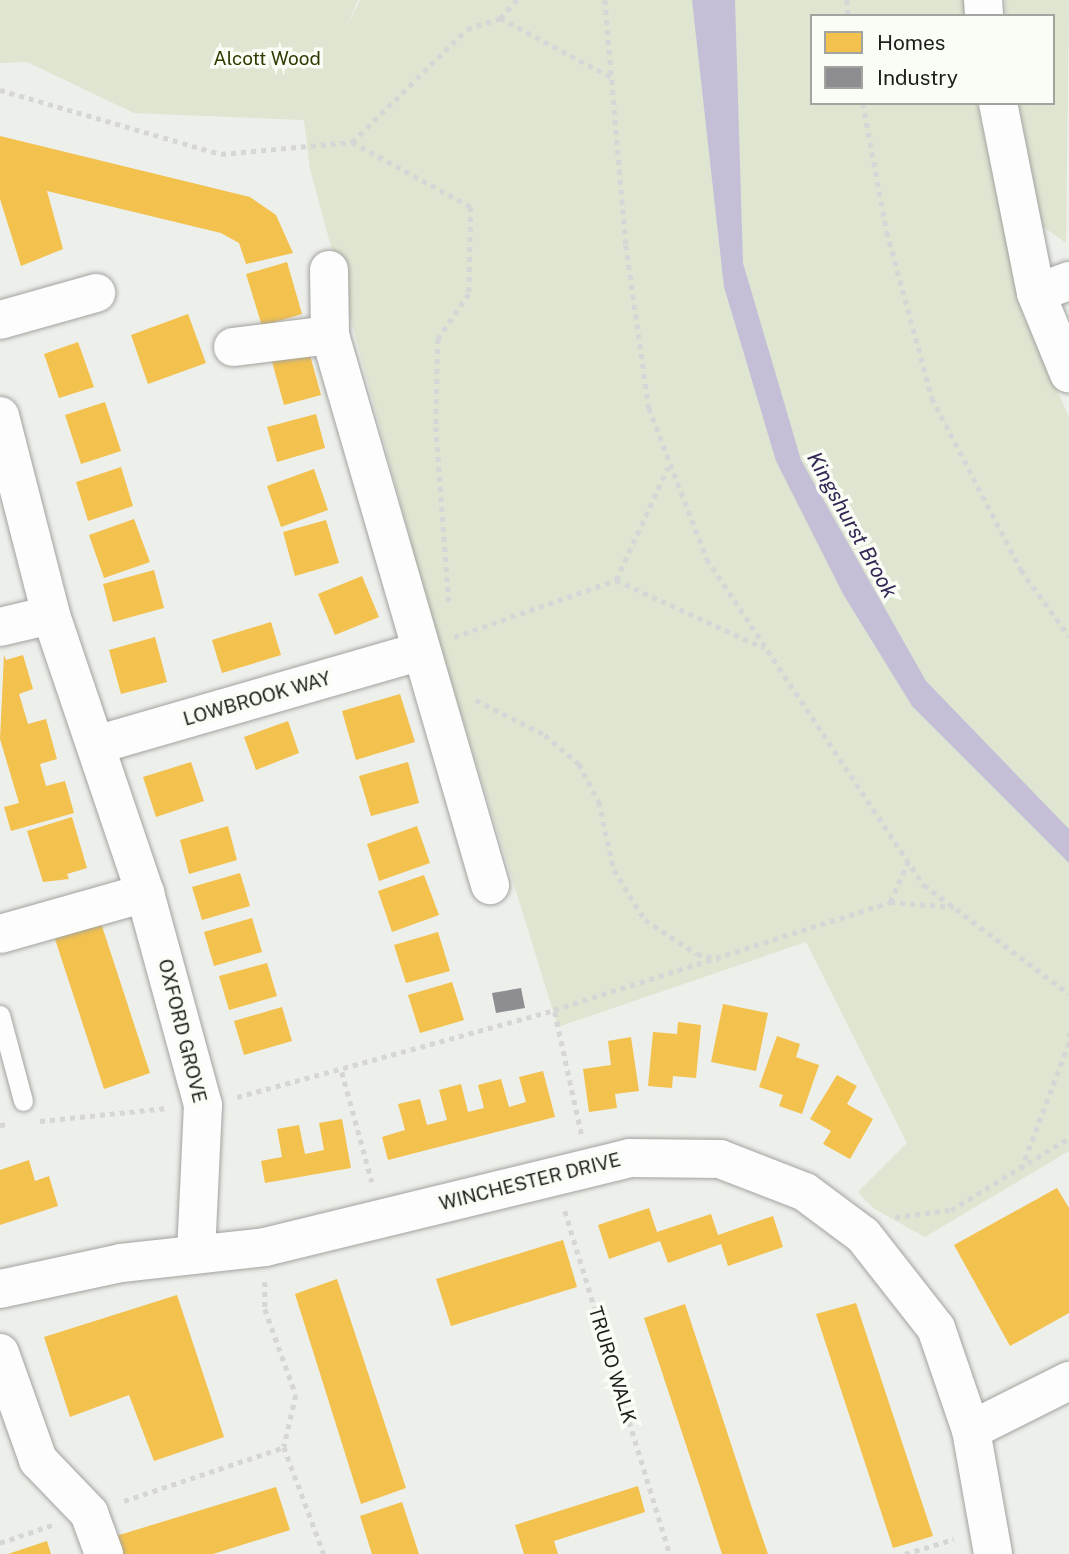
<!DOCTYPE html>
<html>
<head>
<meta charset="utf-8">
<style>
	body { margin:0 }
	#map { position:relative; width:1069px; height:1554px; overflow:hidden; background:#edefea; font-family:"Public Sans",sans-serif }
	div>[style] { position:absolute }
	.green>* { inset:0; background:#dee5d1 }
	.water>* { inset:0; background:#c4bfd7 }
	.homes>* { inset:0; background:#f2c14e }
	.industry>* { inset:0; background:#8d8d92 }
	.path>* { height:4.5px; margin-top:-2.25px; transform-origin:0; background:repeating-linear-gradient(90deg,#d5d6d5 0 5px,transparent 0 10px) }
	.roads { filter:drop-shadow(0 0 2px #a2a3a0) drop-shadow(0 0 2px #a2a3a0) }
	.service>* { height:19px; margin:-9.5px; padding:0 9.5px; transform-origin:9.5px; border-radius:9.5px; background:#fcfdfc }
	.minor>* { height:38px; margin:-19px; padding:0 19px; transform-origin:19px; border-radius:19px; background:#fcfdfc }
	.tertiary>* { height:38px; margin:-19px; padding:0 19px; transform-origin:19px; border-radius:19px; background:#fcfdfc }
	span { translate:-50% -50%; white-space:nowrap; text-align:center; line-height:1.15; -webkit-text-stroke:7px #fafdf6; paint-order:stroke }
	.park-label { font-size:19px; color:#2d3b00 }
	.street-label { font-size:19px; color:#1e1f1d }
	.water-label { font-size:21px; color:#342655; font-style:italic }
	.legend { position:absolute; left:810px; top:14px; width:245px; height:91px; box-sizing:border-box; background:#fafdf6; border:2px solid #a2a49f; margin:0; padding:9px 12px; list-style:none; font-size:21px; color:#1e1f1d }
	.legend li { display:flex; align-items:center; gap:14px; height:35px }
	.legend b { width:35px; border:2px solid #a2a49f }
</style>
</head>
<body>
<div id="map">
	<div class="green">
		<div style="clip-path:polygon(0 0,358px 0,347px 26px,360px 0,969px 0,969px 16px,812px 16px,812px 103px,977px 103px,1021px 310px,1069px 417px,1069px 1151px,925px 1237px,873px 1208px,858px 1192px,907px 1143px,806px 942px,558px 1027px,433px 623px,310px 169px,304px 120px,134px 113px,27px 62px,0 63px)"></div>
		<div style="clip-path:polygon(1005px 0,1069px 0,1066px 243px,1042px 226px,1019px 103px,1053px 103px,1053px 16px,1006px 16px)"></div>
	</div>
	<div class="water">
		<div style="clip-path:polygon(692px 0,735px 0,743px 263px,801px 460px,926px 681px,1069px 829px,1069px 863px,912px 706px,843px 594px,776px 461px,724px 287px)"></div>
	</div>
	<div class="homes">
		<div style="clip-path:polygon(0 136px,250px 197px,276px 215px,293px 253px,246px 264px,239px 243px,221px 233px,47px 191px,63px 249px,21px 266px,0 199px)"></div>
		<div style="clip-path:polygon(287px 262px,302px 314px,262px 326px,246px 274px)"></div>
		<div style="clip-path:polygon(188px 314px,206px 363px,148px 384px,131px 335px)"></div>
		<div style="clip-path:polygon(78px 342px,94px 387px,59px 398px,44px 354px)"></div>
		<div style="clip-path:polygon(308px 348px,321px 395px,284px 405px,271px 358px)"></div>
		<div style="clip-path:polygon(105px 402px,121px 451px,81px 464px,65px 415px)"></div>
		<div style="clip-path:polygon(316px 414px,325px 448px,277px 462px,267px 427px)"></div>
		<div style="clip-path:polygon(121px 467px,133px 506px,88px 521px,76px 482px)"></div>
		<div style="clip-path:polygon(314px 469px,328px 510px,281px 527px,267px 486px)"></div>
		<div style="clip-path:polygon(134px 519px,150px 562px,104px 578px,89px 535px)"></div>
		<div style="clip-path:polygon(326px 520px,339px 563px,295px 576px,283px 532px)"></div>
		<div style="clip-path:polygon(154px 570px,164px 608px,113px 622px,103px 584px)"></div>
		<div style="clip-path:polygon(362px 576px,379px 617px,335px 635px,318px 594px)"></div>
		<div style="clip-path:polygon(271px 622px,281px 655px,222px 673px,212px 640px)"></div>
		<div style="clip-path:polygon(155px 637px,167px 682px,121px 694px,109px 650px)"></div>
		<div style="clip-path:polygon(4px 655px,6px 660px,23px 655px,33px 689px,19px 694px,28px 724px,46px 719px,57px 759px,40px 764px,46px 786px,65px 781px,74px 813px,11px 831px,4px 807px,19px 803px,0 739px)"></div>
		<div style="clip-path:polygon(400px 694px,415px 742px,356px 760px,342px 711px)"></div>
		<div style="clip-path:polygon(288px 721px,299px 753px,256px 770px,244px 737px)"></div>
		<div style="clip-path:polygon(191px 762px,204px 801px,156px 817px,143px 777px)"></div>
		<div style="clip-path:polygon(408px 762px,419px 803px,371px 816px,359px 776px)"></div>
		<div style="clip-path:polygon(72px 817px,87px 868px,67px 874px,69px 879px,43px 882px,27px 831px)"></div>
		<div style="clip-path:polygon(228px 826px,237px 860px,189px 874px,180px 840px)"></div>
		<div style="clip-path:polygon(417px 826px,430px 863px,379px 881px,367px 844px)"></div>
		<div style="clip-path:polygon(240px 873px,250px 906px,202px 920px,192px 887px)"></div>
		<div style="clip-path:polygon(424px 875px,439px 915px,392px 932px,378px 891px)"></div>
		<div style="clip-path:polygon(252px 918px,262px 952px,214px 966px,204px 932px)"></div>
		<div style="clip-path:polygon(101px 923px,150px 1073px,104px 1089px,55px 939px)"></div>
		<div style="clip-path:polygon(438px 932px,450px 971px,406px 983px,394px 945px)"></div>
		<div style="clip-path:polygon(267px 963px,277px 996px,229px 1010px,219px 976px)"></div>
		<div style="clip-path:polygon(452px 982px,464px 1020px,420px 1033px,408px 995px)"></div>
		<div style="clip-path:polygon(723px 1004px,768px 1013px,756px 1071px,711px 1062px)"></div>
		<div style="clip-path:polygon(282px 1007px,292px 1041px,244px 1055px,234px 1021px)"></div>
		<div style="clip-path:polygon(678px 1022px,701px 1025px,696px 1078px,673px 1076px,672px 1088px,648px 1086px,653px 1032px,677px 1034px)"></div>
		<div style="clip-path:polygon(777px 1036px,800px 1044px,796px 1057px,819px 1065px,802px 1114px,779px 1106px,783px 1095px,759px 1087px)"></div>
		<div style="clip-path:polygon(631px 1037px,639px 1091px,615px 1094px,617px 1108px,589px 1112px,583px 1069px,611px 1065px,608px 1041px)"></div>
		<div style="clip-path:polygon(543px 1071px,555px 1117px,388px 1160px,382px 1137px,405px 1130px,398px 1104px,420px 1099px,427px 1125px,447px 1120px,439px 1090px,461px 1084px,468px 1112px,484px 1108px,478px 1085px,501px 1079px,509px 1107px,526px 1102px,519px 1077px)"></div>
		<div style="clip-path:polygon(837px 1075px,857px 1086px,847px 1104px,873px 1119px,850px 1159px,823px 1144px,831px 1131px,810px 1119px)"></div>
		<div style="clip-path:polygon(342px 1119px,351px 1168px,265px 1183px,261px 1161px,282px 1157px,277px 1129px,299px 1125px,305px 1154px,324px 1150px,319px 1123px)"></div>
		<div style="clip-path:polygon(29px 1160px,35px 1181px,49px 1176px,58px 1206px,0 1225px,0 1170px)"></div>
		<div style="clip-path:polygon(1057px 1188px,1069px 1208px,1069px 1313px,1010px 1346px,954px 1245px)"></div>
		<div style="clip-path:polygon(649px 1208px,657px 1232px,711px 1214px,718px 1235px,773px 1216px,783px 1247px,728px 1266px,721px 1244px,668px 1263px,660px 1241px,609px 1259px,598px 1225px)"></div>
		<div style="clip-path:polygon(563px 1240px,577px 1287px,451px 1326px,436px 1279px)"></div>
		<div style="clip-path:polygon(337px 1279px,406px 1488px,361px 1504px,295px 1294px)"></div>
		<div style="clip-path:polygon(177px 1295px,224px 1437px,154px 1461px,129px 1395px,70px 1417px,44px 1337px)"></div>
		<div style="clip-path:polygon(856px 1303px,933px 1536px,893px 1548px,816px 1314px)"></div>
		<div style="clip-path:polygon(685px 1304px,752px 1508px,768px 1554px,722px 1554px,703px 1496px,644px 1318px)"></div>
		<div style="clip-path:polygon(638px 1486px,645px 1512px,554px 1541px,558px 1554px,524px 1554px,515px 1525px)"></div>
		<div style="clip-path:polygon(276px 1487px,290px 1530px,213px 1554px,122px 1554px,116px 1536px)"></div>
		<div style="clip-path:polygon(402px 1502px,419px 1554px,372px 1554px,360px 1516px)"></div>
		<div style="clip-path:polygon(47px 1541px,51px 1554px,8px 1554px)"></div>
	</div>
	<div class="industry">
		<div style="clip-path:polygon(521px 988px,525px 1008px,496px 1013px,492px 993px)"></div>
	</div>
	<div class="path">
		<div style="left:605px;top:0;width:246px;rotate:85.1deg"></div>
		<div style="left:626px;top:245px;width:165px;rotate:82deg"></div>
		<div style="left:649px;top:408px;width:162px;rotate:69deg"></div>
		<div style="left:707px;top:559px;width:392px;rotate:56.4deg"></div>
		<div style="left:924px;top:885px;width:181px;rotate:36.9deg"></div>
		<div style="left:847px;top:0;width:16px;rotate:86deg"></div>
		<div style="left:500px;top:18px;width:25px;rotate:-47deg"></div>
		<div style="left:0;top:90px;width:230px;rotate:16.2deg"></div>
		<div style="left:221px;top:154px;width:132px;rotate:-5.2deg"></div>
		<div style="left:352px;top:142px;width:136px;rotate:28.6deg"></div>
		<div style="left:471px;top:207px;width:87px;rotate:91.3deg"></div>
		<div style="left:469px;top:294px;width:55px;rotate:124.6deg"></div>
		<div style="left:438px;top:339px;width:88px;rotate:91.3deg"></div>
		<div style="left:436px;top:427px;width:178px;rotate:85.8deg"></div>
		<div style="left:863px;top:103px;width:131px;rotate:79.5deg"></div>
		<div style="left:887px;top:232px;width:172px;rotate:74.8deg"></div>
		<div style="left:932px;top:398px;width:194px;rotate:62.6deg"></div>
		<div style="left:1021px;top:570px;width:82px;rotate:54deg"></div>
		<div style="left:352px;top:142px;width:161px;rotate:-44.5deg"></div>
		<div style="left:467px;top:29px;width:35px;rotate:-18deg"></div>
		<div style="left:500px;top:18px;width:126px;rotate:28deg"></div>
		<div style="left:616px;top:580px;width:124px;rotate:-65.3deg"></div>
		<div style="left:454px;top:637px;width:172px;rotate:-19.4deg"></div>
		<div style="left:616px;top:580px;width:163px;rotate:24.7deg"></div>
		<div style="left:476px;top:700px;width:77px;rotate:26.9deg"></div>
		<div style="left:545px;top:735px;width:45px;rotate:40.5deg"></div>
		<div style="left:579px;top:764px;width:43px;rotate:62.2deg"></div>
		<div style="left:599px;top:802px;width:70px;rotate:77.6deg"></div>
		<div style="left:614px;top:870px;width:59px;rotate:58.2deg"></div>
		<div style="left:645px;top:920px;width:62px;rotate:33.2deg"></div>
		<div style="left:697px;top:954px;width:23px;rotate:13deg"></div>
		<div style="left:890px;top:902px;width:44px;rotate:-65.8deg"></div>
		<div style="left:1069px;top:1047px;width:14px;rotate:-90deg"></div>
		<div style="left:342px;top:1072px;width:114px;rotate:74.7deg"></div>
		<div style="left:237px;top:1097px;width:329px;rotate:-15.3deg"></div>
		<div style="left:40px;top:1121px;width:128px;rotate:-5.8deg"></div>
		<div style="left:0;top:1125px;width:10px;rotate:-6deg"></div>
		<div style="left:581px;top:1134px;width:127px;rotate:-102.3deg"></div>
		<div style="left:554px;top:1010px;width:353px;rotate:-17.8deg"></div>
		<div style="left:890px;top:902px;width:64px;rotate:4.5deg"></div>
		<div style="left:1021px;top:1169px;width:133px;rotate:-69.2deg"></div>
		<div style="left:565px;top:1211px;width:359px;rotate:73deg"></div>
		<div style="left:895px;top:1217px;width:56px;rotate:-7.1deg"></div>
		<div style="left:951px;top:1210px;width:138px;rotate:-31.4deg"></div>
		<div style="left:265px;top:1282px;width:27px;rotate:90deg"></div>
		<div style="left:265px;top:1309px;width:91px;rotate:70.2deg"></div>
		<div style="left:296px;top:1395px;width:53px;rotate:103deg"></div>
		<div style="left:284px;top:1447px;width:114px;rotate:69.5deg"></div>
		<div style="left:124px;top:1501px;width:169px;rotate:-18.6deg"></div>
		<div style="left:0;top:1543px;width:55px;rotate:-19.1deg"></div>
		<div style="left:905px;top:1554px;width:51px;rotate:-17deg"></div>
	</div>
	<div class="roads">
		<div class="service">
			<div style="left:0;top:1015px;width:89px;rotate:75deg"></div>
		</div>
		<div class="minor">
			<div style="left:329px;top:270px;width:65px;rotate:89.1deg"></div>
			<div style="left:330px;top:335px;width:573px;rotate:73.78deg"></div>
			<div style="left:1036px;top:293px;width:35px;rotate:-20deg"></div>
			<div style="left:0;top:320px;width:100px;rotate:-15.7deg"></div>
			<div style="left:233px;top:347px;width:98px;rotate:-7.1deg"></div>
			<div style="left:0;top:416px;width:205px;rotate:75.6deg"></div>
			<div style="left:51px;top:615px;width:293px;rotate:71.3deg"></div>
			<div style="left:145px;top:893px;width:220px;rotate:74.7deg"></div>
			<div style="left:203px;top:1105px;width:149px;rotate:92.7deg"></div>
			<div style="left:0;top:627px;width:52px;rotate:-13.2deg"></div>
			<div style="left:96px;top:745px;width:335px;rotate:-16.1deg"></div>
			<div style="left:0;top:934px;width:151px;rotate:-15.8deg"></div>
			<div style="left:0;top:1289px;width:124px;rotate:-12.1deg"></div>
			<div style="left:121px;top:1263px;width:145px;rotate:-6.3deg"></div>
			<div style="left:265px;top:1247px;width:376px;rotate:-13.7deg"></div>
			<div style="left:630px;top:1158px;width:90px;rotate:0.6deg"></div>
			<div style="left:720px;top:1159px;width:91px;rotate:21.2deg"></div>
			<div style="left:805px;top:1192px;width:72px;rotate:36.6deg"></div>
			<div style="left:863px;top:1235px;width:118px;rotate:51.9deg"></div>
			<div style="left:936px;top:1328px;width:108px;rotate:71.1deg"></div>
			<div style="left:971px;top:1430px;width:126px;rotate:79.9deg"></div>
			<div style="left:0;top:1353px;width:114px;rotate:70.4deg"></div>
			<div style="left:38px;top:1460px;width:74px;rotate:46.1deg"></div>
			<div style="left:89px;top:1513px;width:44px;rotate:69.9deg"></div>
			<div style="left:971px;top:1430px;width:110px;rotate:-26.6deg"></div>
		</div>
		<div class="tertiary">
			<div style="left:983px;top:0;width:16px;rotate:86deg"></div>
			<div style="left:998px;top:103px;width:194px;rotate:78.7deg"></div>
			<div style="left:1036px;top:293px;width:87px;rotate:67.8deg"></div>
		</div>
	</div>
	<div class="park-label">
		<span style="left:267px;top:59px">Alcott Wood</span>
	</div>
	<div class="street-label">
		<span style="left:257px;top:699px;rotate:-16deg">LOWBROOK WAY</span>
		<span style="left:182px;top:1031px;rotate:76deg">OXFORD GROVE</span>
		<span style="left:530px;top:1182px;rotate:-14deg">WINCHESTER DRIVE</span>
		<span style="left:612px;top:1365px;rotate:73deg">TRURO WALK</span>
	</div>
	<div class="water-label">
		<span style="left:852px;top:525px;rotate:61deg">Kingshurst Brook</span>
	</div>
	<ul class="legend">
	<li><b style="height:19px;background:#f2c14e"></b>Homes</li>
	<li><b style="height:19px;background:#8d8d92"></b>Industry</li>
	</ul>
</div>
</body>
</html>
